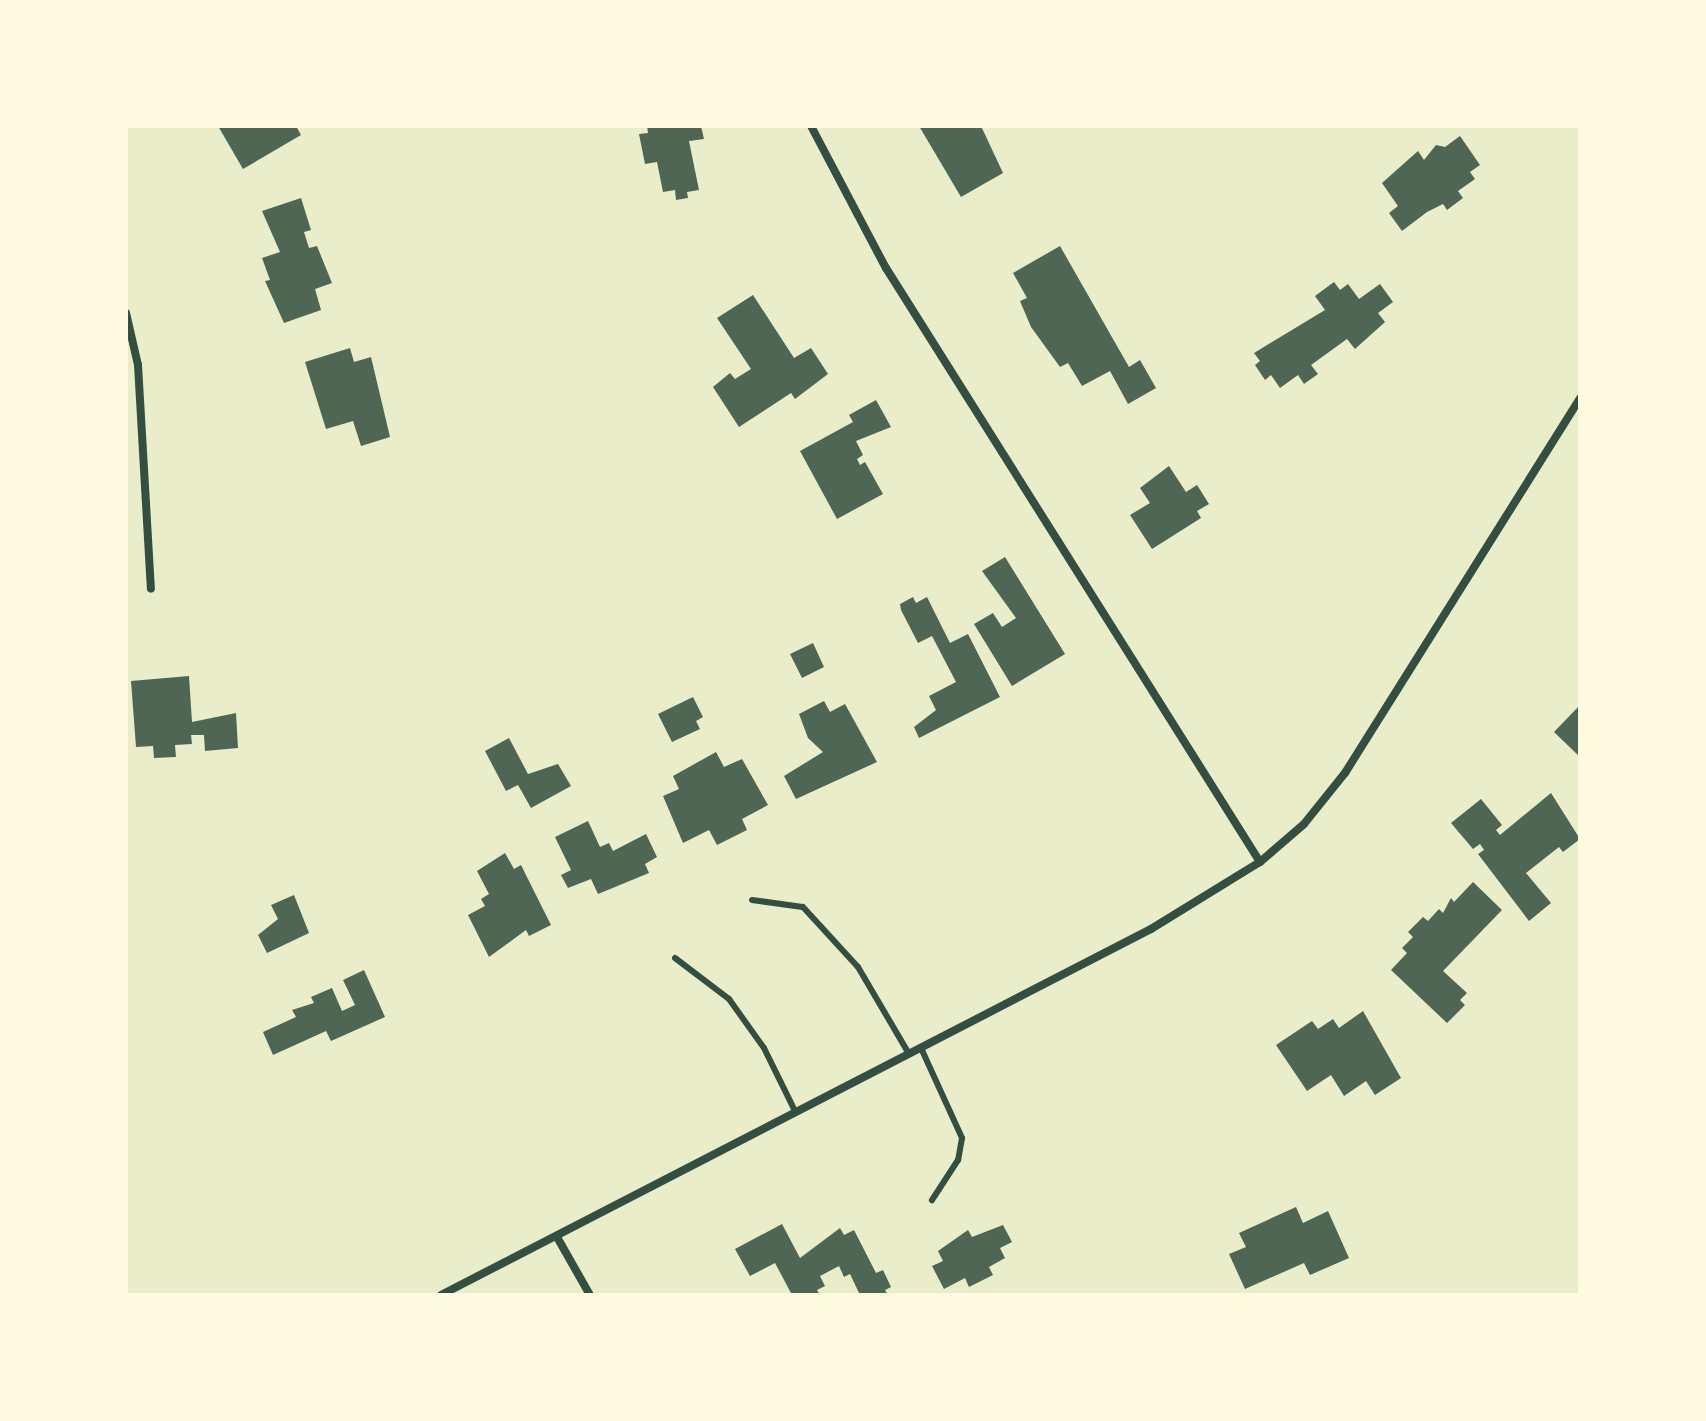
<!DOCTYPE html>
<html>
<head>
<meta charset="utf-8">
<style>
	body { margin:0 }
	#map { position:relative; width:1706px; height:1421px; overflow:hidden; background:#e9edc9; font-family:"Crimson Pro",serif }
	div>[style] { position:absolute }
	.building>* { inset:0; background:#4f6655 }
	.service>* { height:6px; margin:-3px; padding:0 3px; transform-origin:3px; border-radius:3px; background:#344e41 }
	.minor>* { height:8px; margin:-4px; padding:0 4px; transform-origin:4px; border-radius:4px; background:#344e41 }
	span { translate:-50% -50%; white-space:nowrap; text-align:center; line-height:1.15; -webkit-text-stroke:8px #fefae0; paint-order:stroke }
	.frame { position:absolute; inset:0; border:128px solid #fefae0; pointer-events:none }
</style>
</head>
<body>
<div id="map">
	<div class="building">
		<div style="clip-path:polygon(218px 126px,296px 126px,301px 135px,243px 169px)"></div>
		<div style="clip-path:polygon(647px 126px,701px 126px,704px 139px,689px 141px,699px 190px,687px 192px,688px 198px,676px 200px,675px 190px,663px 192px,657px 162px,645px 164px,639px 134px,648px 133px)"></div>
		<div style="clip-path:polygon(919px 126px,981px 126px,1003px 173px,961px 197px)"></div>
		<div style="clip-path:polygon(1460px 136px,1480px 165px,1470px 172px,1475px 179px,1458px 191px,1463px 198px,1447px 210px,1443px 204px,1427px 212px,1402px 231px,1389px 213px,1398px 206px,1382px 183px,1418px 151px,1424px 160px,1436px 145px,1445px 147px)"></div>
		<div style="clip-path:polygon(301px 198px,311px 230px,304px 232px,309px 248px,317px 246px,332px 283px,315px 289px,321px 310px,284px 323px,265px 281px,270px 280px,262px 258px,280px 252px,262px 211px)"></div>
		<div style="clip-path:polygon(1060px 246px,1129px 367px,1140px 360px,1156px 388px,1128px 404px,1110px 371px,1082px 386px,1068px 363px,1060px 367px,1031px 327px,1020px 301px,1027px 298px,1013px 273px)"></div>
		<div style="clip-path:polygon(1334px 282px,1340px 290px,1348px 284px,1359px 299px,1380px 284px,1393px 302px,1378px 313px,1385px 322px,1355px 349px,1347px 339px,1311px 365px,1318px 374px,1304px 384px,1298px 375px,1280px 388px,1271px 375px,1265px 380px,1255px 365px,1260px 361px,1254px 353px,1325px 310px,1315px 296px)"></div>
		<div style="clip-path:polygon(753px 295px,794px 358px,811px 348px,828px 374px,795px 399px,791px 393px,739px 427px,713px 387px,730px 373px,735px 379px,751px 369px,717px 318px)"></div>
		<div style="clip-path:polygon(350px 348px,354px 362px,371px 357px,390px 437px,361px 446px,353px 421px,326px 429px,305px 362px)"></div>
		<div style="clip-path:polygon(876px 400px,891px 427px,856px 441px,863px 455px,857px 459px,860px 465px,865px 462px,883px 494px,837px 519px,800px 451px,853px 422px,849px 415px)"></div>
		<div style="clip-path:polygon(1169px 466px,1186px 492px,1197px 485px,1209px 504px,1197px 511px,1201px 518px,1152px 549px,1130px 515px,1150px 503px,1140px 488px)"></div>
		<div style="clip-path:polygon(1005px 557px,1065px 654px,1012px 686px,974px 624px,993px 613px,1002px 627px,1016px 618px,982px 571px)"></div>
		<div style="clip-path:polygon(913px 597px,916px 603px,927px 597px,950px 643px,968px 634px,1000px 697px,919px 738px,914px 727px,936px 710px,929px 696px,956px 682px,932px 636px,918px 643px,901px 610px,900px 604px)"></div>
		<div style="clip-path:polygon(813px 643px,824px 667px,802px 678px,790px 654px)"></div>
		<div style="clip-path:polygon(189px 676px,192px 722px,236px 713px,238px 748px,205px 751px,204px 735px,191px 735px,192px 744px,175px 745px,176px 757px,154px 758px,153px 746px,136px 747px,131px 681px)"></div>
		<div style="clip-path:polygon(693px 697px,703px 717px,696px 721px,700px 729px,672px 742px,658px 714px)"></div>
		<div style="clip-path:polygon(824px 701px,830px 712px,845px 704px,877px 762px,796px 799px,784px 776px,823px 752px,808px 738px,799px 714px)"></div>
		<div style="clip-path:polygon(1580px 705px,1580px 757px,1554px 732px)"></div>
		<div style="clip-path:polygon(509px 738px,528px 774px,558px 764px,571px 786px,531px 808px,518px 785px,506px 791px,485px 751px)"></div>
		<div style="clip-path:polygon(716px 752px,724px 767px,742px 759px,768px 805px,742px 819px,747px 830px,717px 845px,709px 830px,683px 843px,663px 796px,679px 789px,673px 776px)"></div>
		<div style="clip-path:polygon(1551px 793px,1580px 839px,1563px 852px,1559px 847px,1526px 873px,1551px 903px,1529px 921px,1478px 854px,1484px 850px,1480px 844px,1473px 849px,1451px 823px,1481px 799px,1502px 825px,1496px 830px,1500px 835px)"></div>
		<div style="clip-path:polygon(588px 821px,600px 847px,609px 843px,613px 851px,646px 834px,657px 857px,645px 864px,649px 873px,598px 894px,591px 879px,568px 888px,561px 875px,571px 870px,555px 837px)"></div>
		<div style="clip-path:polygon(505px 853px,514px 869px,521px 865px,551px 925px,529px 936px,526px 930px,489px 957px,468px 915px,485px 906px,481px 899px,489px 894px,477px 871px)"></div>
		<div style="clip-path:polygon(1473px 882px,1502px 910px,1443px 971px,1467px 993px,1460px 1000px,1465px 1005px,1447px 1023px,1391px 970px,1407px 953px,1402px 948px,1413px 937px,1408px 932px,1423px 917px,1428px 921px,1439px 909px,1443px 913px,1451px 898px,1454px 902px)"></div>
		<div style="clip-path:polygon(294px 895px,309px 933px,267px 953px,258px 935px,278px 919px,271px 905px)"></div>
		<div style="clip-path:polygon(364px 970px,385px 1017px,331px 1041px,326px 1031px,273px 1055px,263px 1032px,296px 1017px,292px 1010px,314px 1003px,311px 997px,332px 988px,342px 1011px,355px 1005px,343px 980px)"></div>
		<div style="clip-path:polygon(1363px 1011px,1401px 1078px,1375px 1095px,1366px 1081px,1344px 1096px,1331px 1075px,1307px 1091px,1276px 1045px,1312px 1021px,1318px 1029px,1333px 1019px,1339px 1028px)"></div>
		<div style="clip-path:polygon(1296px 1207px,1303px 1223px,1328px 1211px,1349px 1258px,1310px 1275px,1304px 1263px,1245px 1289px,1229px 1254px,1246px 1247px,1239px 1233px)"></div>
		<div style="clip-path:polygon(782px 1224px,800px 1258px,840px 1228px,844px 1235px,854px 1230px,876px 1273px,883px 1270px,891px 1287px,885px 1290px,888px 1295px,860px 1295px,850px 1274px,844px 1277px,839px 1266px,820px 1276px,825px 1286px,817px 1290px,820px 1295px,792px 1295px,775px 1263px,750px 1276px,735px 1249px)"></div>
		<div style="clip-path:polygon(1003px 1225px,1012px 1242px,1000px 1248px,1005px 1258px,989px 1267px,993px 1275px,969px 1287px,965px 1278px,944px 1289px,932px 1266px,943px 1261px,938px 1251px,968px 1230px,972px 1237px)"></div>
	</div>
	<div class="service">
		<div style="left:752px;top:900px;width:51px;rotate:7.8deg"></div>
		<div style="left:803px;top:907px;width:81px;rotate:47.5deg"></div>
		<div style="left:858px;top:967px;width:101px;rotate:59.6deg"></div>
		<div style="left:675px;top:958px;width:68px;rotate:37.2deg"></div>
		<div style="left:729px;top:999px;width:60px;rotate:54.5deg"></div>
		<div style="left:764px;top:1048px;width:72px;rotate:63.8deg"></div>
		<div style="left:921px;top:1048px;width:99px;rotate:65.5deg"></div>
		<div style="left:962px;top:1138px;width:22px;rotate:100deg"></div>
		<div style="left:958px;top:1160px;width:48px;rotate:123deg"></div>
	</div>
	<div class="minor">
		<div style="left:811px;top:126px;width:161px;rotate:62.2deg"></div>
		<div style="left:886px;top:268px;width:702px;rotate:57.8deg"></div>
		<div style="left:126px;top:313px;width:53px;rotate:77deg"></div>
		<div style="left:138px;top:365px;width:224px;rotate:86.7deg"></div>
		<div style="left:557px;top:1237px;width:67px;rotate:60.4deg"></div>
		<div style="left:441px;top:1295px;width:799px;rotate:-27.27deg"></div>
		<div style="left:1151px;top:929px;width:128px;rotate:-31.6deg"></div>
		<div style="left:1260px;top:862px;width:58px;rotate:-40.8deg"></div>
		<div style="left:1304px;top:824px;width:65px;rotate:-51.2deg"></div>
		<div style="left:1345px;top:773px;width:443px;rotate:-57.9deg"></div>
	</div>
	<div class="frame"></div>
</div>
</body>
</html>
